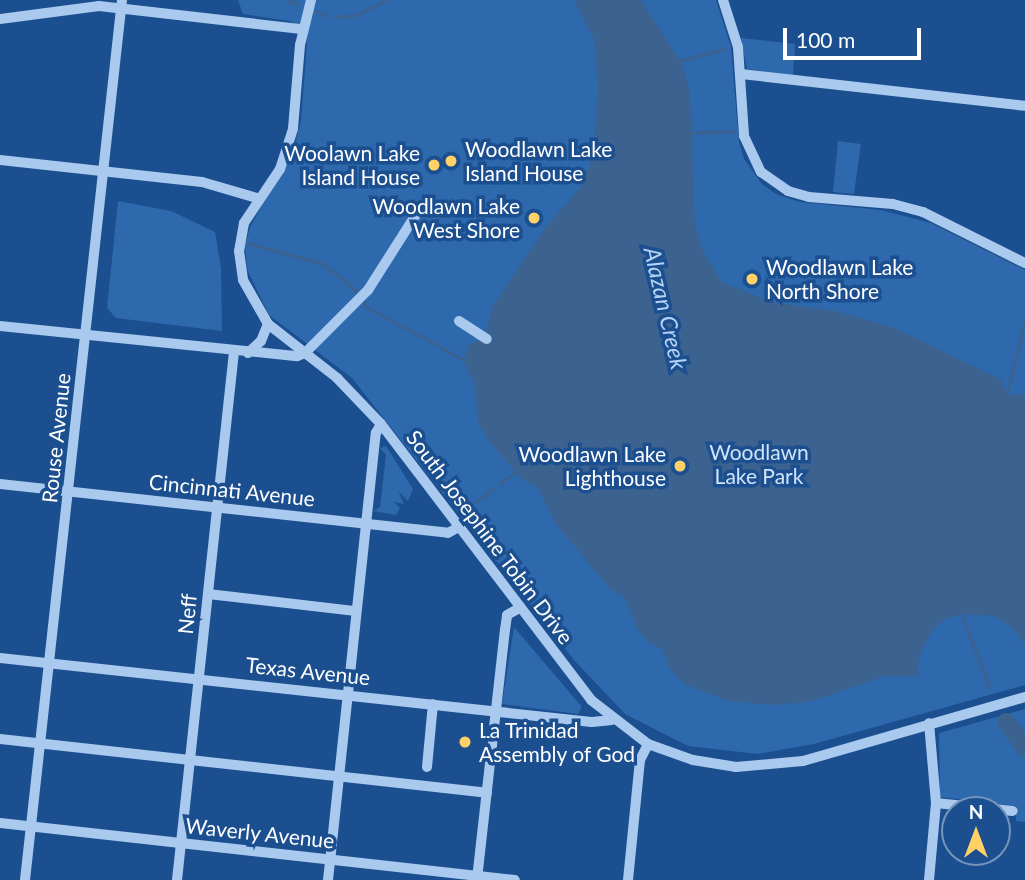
<!DOCTYPE html>
<html>
<head>
<meta charset="utf-8">
<style>
	body { margin:0 }
	#map { position:relative; width:1025px; height:880px; overflow:hidden; background:#1b4f8f; font-family:Lato,sans-serif }
	div>[style] { position:absolute }
	.green>* { inset:0; background:#2e69ad }
	.water>* { inset:0; background:#3c6290 }
	.stream>* { height:2.5px; margin:-1.25px; padding:0 1.25px; transform-origin:1.25px; border-radius:1.25px; background:#3c6290 }
	.river>* { height:18px; margin:-9px; padding:0 9px; transform-origin:9px; border-radius:9px; background:#3c6290 }
	.minor>* { height:10px; margin:-5px; padding:0 5px; transform-origin:5px; border-radius:5px; background:#a9c9ee }
	.dots>* { width:19px; height:19px; translate:-50% -50%; box-sizing:border-box; border:4px solid #1b4f8f; border-radius:50% }
	span { translate:-50% -50%; white-space:nowrap; text-align:center; line-height:1.15; -webkit-text-stroke:7px #1b4f8f; paint-order:stroke }
	.poi-label { font-size:21px; color:#fff }
	.left { translate:0 -50%; text-align:left }
	.right { translate:-100% -50%; text-align:right }
	.street-label { font-size:21px; color:#fff }
	.park-label { font-size:21px; color:#cfe3fa }
	.water-label { font-size:23px; color:#b5d3f5; font-style:italic }
	.north { position:absolute; left:941px; top:796px; width:70px; height:70px; box-sizing:border-box; background:#1b4f8f; border:2px solid #7695bc; border-radius:50%; rotate:0deg; font-size:19px; font-weight:700; line-height:28px; text-align:center; color:#fff }
	.north::after { content:''; display:block; margin:auto; width:24px; height:32px; background:#ffd166; clip-path:polygon(50% 0,100% 100%,50% 72%,0 100%) }
	.scale { position:absolute; left:783px; top:28px; width:138px; height:32px; box-sizing:border-box; border:4px solid #fff; border-top:0; padding-left:9px; font-size:21px; line-height:24px; white-space:nowrap; color:#fff; -webkit-text-stroke:5px #1b4f8f; paint-order:stroke }
</style>
</head>
<body>
<div id="map">
	<div class="green">
		<div style="clip-path:polygon(238px 0,716px 0,731px 47px,739px 142px,744px 159px,762px 184px,776px 194px,800px 202px,881px 210px,931px 223px,1025px 270px,1025px 685px,814px 744px,758px 754px,688px 746px,625px 714px,574px 660px,352px 378px,269px 315px,247px 269px,245px 246px,250px 227px,294px 148px,301px 121px,308px 30px,290px 21px,243px 14px)"></div>
		<div style="clip-path:polygon(741px 38px,795px 44px,793px 75px,747px 69px)"></div>
		<div style="clip-path:polygon(838px 141px,861px 144px,854px 194px,833px 192px)"></div>
		<div style="clip-path:polygon(118px 201px,171px 211px,215px 232px,221px 268px,222px 331px,116px 318px,107px 308px)"></div>
		<div style="clip-path:polygon(386px 446px,413px 489px,408px 501px,398px 491px,404px 504px,394px 502px,400px 508px,396px 515px,373px 511px,380px 507px,386px 455px,380px 448px)"></div>
		<div style="clip-path:polygon(514px 627px,582px 707px,578px 714px,502px 704px)"></div>
		<div style="clip-path:polygon(1025px 709px,1025px 822px,1016px 821px,1016px 806px,940px 797px,939px 733px)"></div>
	</div>
	<div class="water">
		<div style="clip-path:polygon(574px 0,641px 0,682px 64px,690px 92px,695px 224px,702px 249px,722px 282px,771px 302px,836px 311px,895px 328px,1002px 380px,1007px 395px,1025px 395px,1025px 646px,1013px 628px,994px 616px,962px 614px,945px 619px,931px 632px,919px 656px,918px 676px,885px 676px,809px 702px,771px 705px,729px 701px,686px 685px,669px 668px,662px 649px,648px 642px,638px 630px,624px 597px,609px 588px,555px 523px,538px 488px,522px 479px,488px 440px,478px 422px,475px 385px,464px 362px,468px 345px,490px 335px,486px 332px,492px 307px,545px 228px,580px 188px,593px 157px,598px 86px,594px 39px)"></div>
	</div>
	<div class="stream">
		<div style="left:287px;top:0;width:11px;rotate:22deg"></div>
		<div style="left:317px;top:11px;width:10px;rotate:24deg"></div>
		<div style="left:334px;top:17px;width:22px;rotate:-5deg"></div>
		<div style="left:356px;top:15px;width:34px;rotate:-27deg"></div>
		<div style="left:679px;top:61px;width:46px;rotate:-15.3deg"></div>
		<div style="left:691px;top:133px;width:42px;rotate:-2.7deg"></div>
		<div style="left:247px;top:243px;width:80px;rotate:15.3deg"></div>
		<div style="left:324px;top:264px;width:45px;rotate:39.6deg"></div>
		<div style="left:362px;top:299px;width:9px;rotate:58deg"></div>
		<div style="left:367px;top:307px;width:113px;rotate:28.6deg"></div>
		<div style="left:1006px;top:396px;width:77px;rotate:-75.8deg"></div>
		<div style="left:499px;top:485px;width:22px;rotate:-39deg"></div>
		<div style="left:476px;top:502px;width:21px;rotate:-37deg"></div>
		<div style="left:962px;top:614px;width:79px;rotate:69.3deg"></div>
	</div>
	<div class="river">
		<div style="left:1006px;top:722px;width:32px;rotate:54deg"></div>
	</div>
	<div class="minor">
		<div style="left:311px;top:0;width:46px;rotate:103.7deg"></div>
		<div style="left:300px;top:45px;width:84px;rotate:94.8deg"></div>
		<div style="left:293px;top:129px;width:42px;rotate:108deg"></div>
		<div style="left:280px;top:169px;width:65px;rotate:123.7deg"></div>
		<div style="left:244px;top:223px;width:28px;rotate:100deg"></div>
		<div style="left:239px;top:251px;width:29px;rotate:82deg"></div>
		<div style="left:243px;top:280px;width:51px;rotate:60.4deg"></div>
		<div style="left:268px;top:324px;width:88px;rotate:38deg"></div>
		<div style="left:337px;top:378px;width:64px;rotate:46.3deg"></div>
		<div style="left:381px;top:424px;width:347px;rotate:52.7deg"></div>
		<div style="left:591px;top:700px;width:72px;rotate:37.7deg"></div>
		<div style="left:648px;top:744px;width:48px;rotate:19.6deg"></div>
		<div style="left:693px;top:760px;width:44px;rotate:9.2deg"></div>
		<div style="left:736px;top:767px;width:67px;rotate:-5.1deg"></div>
		<div style="left:803px;top:761px;width:231px;rotate:-16.1deg"></div>
		<div style="left:723px;top:0;width:49px;rotate:72.3deg"></div>
		<div style="left:738px;top:47px;width:89px;rotate:86.1deg"></div>
		<div style="left:744px;top:136px;width:40px;rotate:65deg"></div>
		<div style="left:761px;top:172px;width:33px;rotate:35deg"></div>
		<div style="left:788px;top:191px;width:22px;rotate:16deg"></div>
		<div style="left:809px;top:197px;width:84px;rotate:4.8deg"></div>
		<div style="left:893px;top:204px;width:31px;rotate:15deg"></div>
		<div style="left:923px;top:212px;width:114px;rotate:26.6deg"></div>
		<div style="left:0;top:19px;width:100px;rotate:-7.5deg"></div>
		<div style="left:99px;top:6px;width:204px;rotate:6.5deg"></div>
		<div style="left:741px;top:74px;width:286px;rotate:6.4deg"></div>
		<div style="left:0;top:160px;width:203px;rotate:6.2deg"></div>
		<div style="left:202px;top:182px;width:60px;rotate:16.3deg"></div>
		<div style="left:459px;top:321px;width:33px;rotate:33deg"></div>
		<div style="left:0;top:326px;width:299px;rotate:5.8deg"></div>
		<div style="left:297px;top:356px;width:9px;rotate:-21deg"></div>
		<div style="left:305px;top:353px;width:89px;rotate:-45deg"></div>
		<div style="left:368px;top:290px;width:97px;rotate:-57.6deg"></div>
		<div style="left:248px;top:353px;width:18px;rotate:-43deg"></div>
		<div style="left:261px;top:341px;width:18px;rotate:-68deg"></div>
		<div style="left:0;top:484px;width:451px;rotate:6.2deg"></div>
		<div style="left:448px;top:533px;width:13px;rotate:-29deg"></div>
		<div style="left:208px;top:594px;width:149px;rotate:6.6deg"></div>
		<div style="left:0;top:658px;width:595px;rotate:6.17deg"></div>
		<div style="left:592px;top:722px;width:20px;rotate:-6deg"></div>
		<div style="left:0;top:739px;width:490px;rotate:6.3deg"></div>
		<div style="left:427px;top:767px;width:63px;rotate:-84.6deg"></div>
		<div style="left:936px;top:803px;width:77px;rotate:5.9deg"></div>
		<div style="left:0;top:823px;width:518px;rotate:6.32deg"></div>
		<div style="left:477px;top:879px;width:251px;rotate:-83.6deg"></div>
		<div style="left:505px;top:630px;width:15px;rotate:-82deg"></div>
		<div style="left:507px;top:615px;width:13px;rotate:-29deg"></div>
		<div style="left:25px;top:880px;width:885px;rotate:-83.71deg"></div>
		<div style="left:177px;top:880px;width:531px;rotate:-83.84deg"></div>
		<div style="left:328px;top:880px;width:450px;rotate:-83.9deg"></div>
		<div style="left:376px;top:433px;width:10px;rotate:-61deg"></div>
		<div style="left:628px;top:880px;width:121px;rotate:-84.3deg"></div>
		<div style="left:640px;top:760px;width:18px;rotate:-63deg"></div>
		<div style="left:929px;top:880px;width:77px;rotate:-84.8deg"></div>
		<div style="left:936px;top:803px;width:80px;rotate:-95deg"></div>
	</div>
	<div class="dots">
		<div style="left:451px;top:161px;background:#ffd166"></div>
		<div style="left:434px;top:165px;background:#ffd166"></div>
		<div style="left:534px;top:218px;background:#ffd166"></div>
		<div style="left:752px;top:279px;background:#ffd166"></div>
		<div style="left:680px;top:466px;background:#ffd166"></div>
		<div style="left:465px;top:742px;background:#ffd166"></div>
	</div>
	<div class="poi-label">
		<span class="left" style="left:465px;top:161px">Woodlawn Lake<br>Island House</span>
		<span class="right" style="left:420px;top:165px">Woolawn Lake<br>Island House</span>
		<span class="right" style="left:520px;top:218px">Woodlawn Lake<br>West Shore</span>
		<span class="left" style="left:766px;top:279px">Woodlawn Lake<br>North Shore</span>
		<span class="right" style="left:666px;top:466px">Woodlawn Lake<br>Lighthouse</span>
		<span class="left" style="left:479px;top:742px">La Trinidad<br>Assembly of God</span>
	</div>
	<div class="street-label">
		<span style="left:56px;top:438px;rotate:-84deg">Rouse Avenue</span>
		<span style="left:232px;top:490px;rotate:6deg">Cincinnati Avenue</span>
		<span style="left:490px;top:537px;rotate:53deg">South Josephine Tobin Drive</span>
		<span style="left:187px;top:614px;rotate:-84deg">Neff</span>
		<span style="left:308px;top:671px;rotate:6deg">Texas Avenue</span>
		<span style="left:260px;top:833px;rotate:6deg">Waverly Avenue</span>
	</div>
	<div class="park-label">
		<span style="left:759px;top:464px">Woodlawn<br>Lake Park</span>
	</div>
	<div class="water-label">
		<span style="left:666px;top:308px;rotate:77deg">Alazan Creek</span>
	</div>
	<div class="north">N</div>
	<div class="scale">100 m</div>
</div>
</body>
</html>
